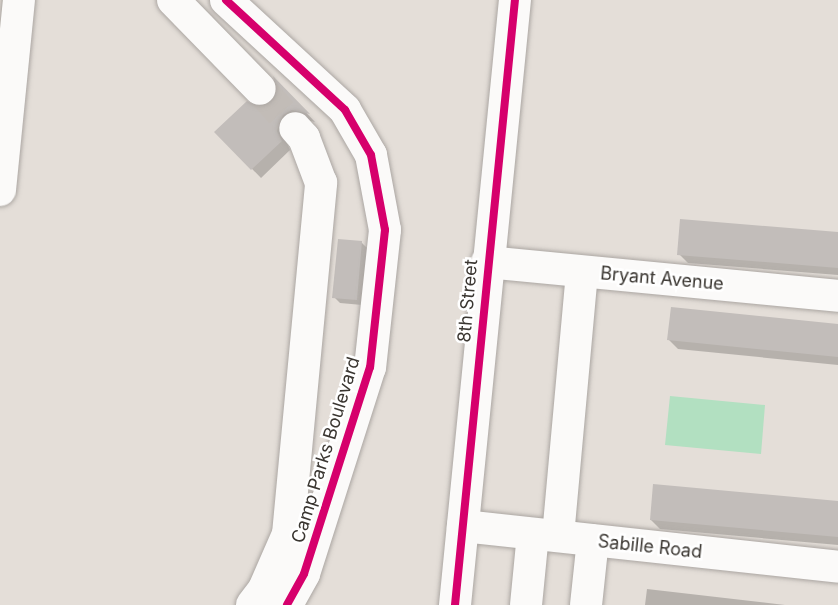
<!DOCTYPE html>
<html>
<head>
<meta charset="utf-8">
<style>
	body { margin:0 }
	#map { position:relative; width:838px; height:605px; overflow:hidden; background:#e4ded8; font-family:Inter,sans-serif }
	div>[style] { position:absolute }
	.green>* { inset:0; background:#b2e0c1 }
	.shadow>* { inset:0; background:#0003 }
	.building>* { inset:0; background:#c2bdba }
	.minor-tunnel>* { height:32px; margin-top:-16px; transform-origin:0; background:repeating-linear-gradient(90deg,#c2bcb7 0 32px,transparent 0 48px) }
	.roads { filter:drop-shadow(0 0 2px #aba6a2) drop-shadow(0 0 2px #aba6a2) }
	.minor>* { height:32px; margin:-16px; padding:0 16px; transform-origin:16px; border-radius:16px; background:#fbfaf9 }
	.cycleway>* { height:8px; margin:-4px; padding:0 4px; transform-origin:4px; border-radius:4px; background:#d6006c }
	span { translate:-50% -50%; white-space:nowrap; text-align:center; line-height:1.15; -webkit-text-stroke:5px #fff; paint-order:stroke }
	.street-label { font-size:18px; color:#3a3631 }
</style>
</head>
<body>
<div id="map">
	<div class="green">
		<div style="clip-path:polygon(670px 396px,765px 405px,761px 454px,665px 445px)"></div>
	</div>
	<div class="shadow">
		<div style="clip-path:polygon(276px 81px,315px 122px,302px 119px,291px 124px,286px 141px,290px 150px,261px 178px,216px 132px,255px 108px,273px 104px,279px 94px)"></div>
		<div style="clip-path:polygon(838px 234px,838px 275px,688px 263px,679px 254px)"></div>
		<div style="clip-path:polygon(361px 242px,367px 248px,362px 305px,340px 303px,334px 297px)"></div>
		<div style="clip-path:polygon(838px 326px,838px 365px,678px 349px,669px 340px)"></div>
		<div style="clip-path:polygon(838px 503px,838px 545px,660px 529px,651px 520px)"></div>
		<div style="clip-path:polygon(647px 589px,785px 605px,645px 605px)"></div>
	</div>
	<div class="building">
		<div style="clip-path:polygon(273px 76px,310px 114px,292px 110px,283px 115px,277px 131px,282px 141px,251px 170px,214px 132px,247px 101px,256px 106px,272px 102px,277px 93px)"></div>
		<div style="clip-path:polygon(680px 219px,838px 232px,838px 268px,677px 255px)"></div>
		<div style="clip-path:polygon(338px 239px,362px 241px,357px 300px,332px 298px)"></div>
		<div style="clip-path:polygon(671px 307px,838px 324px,838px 357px,667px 340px)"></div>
		<div style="clip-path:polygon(653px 484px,838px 501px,838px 537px,650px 520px)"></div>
	</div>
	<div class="minor-tunnel">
		<div style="left:260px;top:89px;width:52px;rotate:48.1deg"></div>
	</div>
	<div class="roads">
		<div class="minor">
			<div style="left:173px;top:0;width:124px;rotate:45.7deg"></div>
			<div style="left:226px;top:0;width:162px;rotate:42.7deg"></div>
			<div style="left:345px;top:110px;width:52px;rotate:60deg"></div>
			<div style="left:371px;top:155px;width:76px;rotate:79.4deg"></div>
			<div style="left:385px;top:230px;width:138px;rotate:96.2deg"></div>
			<div style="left:370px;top:367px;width:217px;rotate:107.7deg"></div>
			<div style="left:304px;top:574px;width:35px;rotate:119deg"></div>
			<div style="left:0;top:190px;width:191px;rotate:-84.3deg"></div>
			<div style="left:487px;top:262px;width:353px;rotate:5.5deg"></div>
			<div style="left:463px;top:526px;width:377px;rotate:6.2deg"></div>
			<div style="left:558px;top:536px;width:265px;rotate:-84.8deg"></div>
			<div style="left:252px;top:605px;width:20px;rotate:-53deg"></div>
			<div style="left:264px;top:589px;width:60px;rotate:-66.4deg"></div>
			<div style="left:288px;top:534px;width:353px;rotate:-84.6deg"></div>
			<div style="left:321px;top:183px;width:48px;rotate:-110.7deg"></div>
			<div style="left:304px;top:138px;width:13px;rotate:-132deg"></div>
			<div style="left:455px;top:605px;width:608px;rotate:-84.34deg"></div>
			<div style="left:526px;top:605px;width:71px;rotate:-84.4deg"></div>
			<div style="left:586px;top:605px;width:65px;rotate:-83.9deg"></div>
		</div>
	</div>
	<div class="cycleway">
		<div style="left:226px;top:0;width:162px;rotate:42.7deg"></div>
		<div style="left:345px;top:110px;width:52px;rotate:60deg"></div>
		<div style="left:371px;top:155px;width:76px;rotate:79.4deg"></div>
		<div style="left:385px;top:230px;width:138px;rotate:96.2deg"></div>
		<div style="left:370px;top:367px;width:217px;rotate:107.7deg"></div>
		<div style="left:304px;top:574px;width:35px;rotate:119deg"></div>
		<div style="left:455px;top:605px;width:608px;rotate:-84.34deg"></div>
	</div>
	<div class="street-label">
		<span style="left:662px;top:279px;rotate:5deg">Bryant Avenue</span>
		<span style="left:468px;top:301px;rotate:-85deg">8th Street</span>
		<span style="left:326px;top:450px;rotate:-73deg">Camp Parks Boulevard</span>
		<span style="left:650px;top:547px;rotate:6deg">Sabille Road</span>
	</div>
</div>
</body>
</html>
